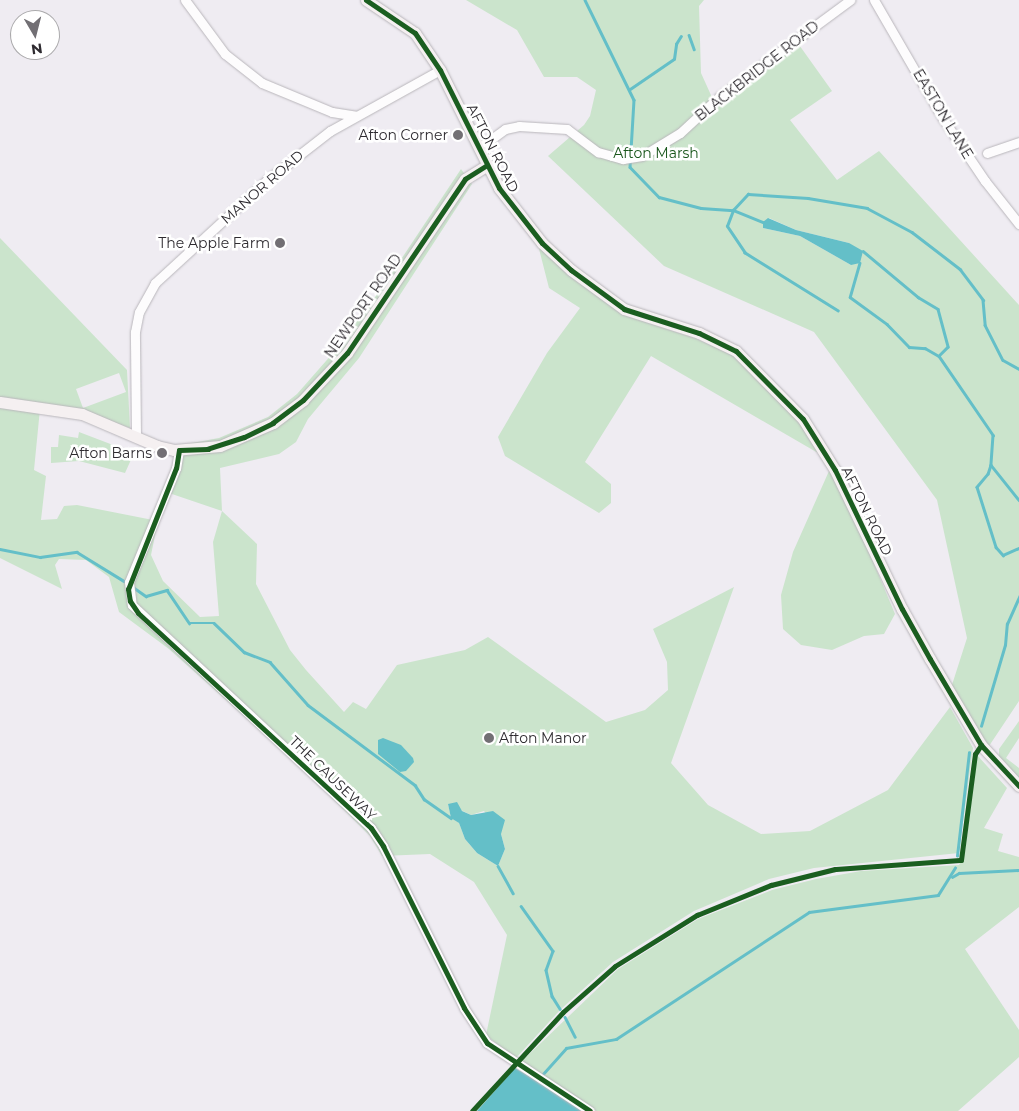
<!DOCTYPE html>
<html>
<head>
<meta charset="utf-8">
<style>
	body { margin:0 }
	#map { position:relative; width:1019px; height:1111px; overflow:hidden; background:#efecf2; font-family:Montserrat,sans-serif }
	div>[style] { position:absolute }
	.green>* { inset:0; background:#cbe4cc }
	.water>* { inset:0; background:#64bfc8 }
	.stream>* { height:2.5px; margin:-1.25px; padding:0 1.25px; transform-origin:1.25px; border-radius:1.25px; background:#64bfc8 }
	.roads { filter:drop-shadow(0 0 1px #b9b6bb) drop-shadow(0 0 1px #b9b6bb) }
	.minor>* { height:9px; margin:-4.5px; padding:0 4.5px; transform-origin:4.5px; border-radius:4.5px; background:#fdfcfd }
	.major>* { height:11px; margin:-5.5px; padding:0 5.5px; transform-origin:5.5px; border-radius:5.5px; background:#f5f0f1 }
	.cycleway>* { height:5px; margin:-2.5px; padding:0 2.5px; transform-origin:2.5px; border-radius:2.5px; background:#1b5e20 }
	.dots>* { width:14px; height:14px; translate:-50% -50%; box-sizing:border-box; border:2px solid #fff; border-radius:50% }
	span { translate:-50% -50%; white-space:nowrap; text-align:center; line-height:1.15; -webkit-text-stroke:5px #fff; paint-order:stroke }
	.street-label { font-size:14px; color:#2e2b30 }
	.poi-label { font-size:14px; color:#2e2b30 }
	.right { translate:-100% -50%; text-align:right }
	.left { translate:0 -50%; text-align:left }
	.park-label { font-size:14px; color:#19561b }
	.north { position:absolute; left:10px; top:10px; width:50px; height:50px; box-sizing:border-box; background:#fff; border:1px solid #abaaac; border-radius:50%; rotate:172deg; font-size:14px; font-weight:700; line-height:20px; text-align:center; color:#2e2b30 }
	.north::after { content:''; display:block; margin:auto; width:18px; height:22px; background:#726f74; clip-path:polygon(50% 0,100% 100%,50% 72%,0 100%) }
</style>
</head>
<body>
<div id="map">
	<div class="green">
		<div style="clip-path:polygon(evenodd,466px 0,704px 0,699px 6px,701px 73px,715px 104px,797px 42px,832px 91px,790px 120px,837px 180px,879px 151px,1019px 305px,1019px 701px,989px 746px,951px 688px,967px 638px,937px 500px,814px 332px,664px 266px,548px 156px,584px 125px,590px 116px,596px 90px,577px 77px,544px 77px,517px 30px,466px 0,769px 218px,796px 230px,849px 243px,851px 265px,800px 236px,763px 228px,769px 218px)"></div>
		<div style="clip-path:polygon(evenodd,461px 169px,472px 184px,359px 358px,308px 419px,296px 442px,279px 454px,220px 468px,222px 511px,257px 544px,256px 584px,290px 650px,306px 670px,344px 712px,353px 702px,366px 709px,397px 665px,465px 650px,488px 637px,606px 722px,645px 710px,668px 690px,667px 662px,653px 629px,734px 587px,671px 763px,708px 805px,761px 834px,810px 831px,888px 790px,950px 707px,973px 748px,959px 853px,814px 868px,769px 879px,694px 911px,613px 962px,560px 1010px,515px 1059px,486px 1035px,507px 935px,474px 882px,430px 854px,382px 856px,370px 836px,306px 772px,169px 649px,119px 612px,109px 577px,86px 560px,59px 559px,55px 565px,62px 589px,0 558px,0 405px,40px 409px,34px 470px,46px 476px,41px 520px,57px 519px,64px 506px,77px 505px,158px 521px,151px 555px,163px 581px,200px 617px,219px 616px,213px 542px,222px 511px,169px 493px,187px 444px,219px 438px,268px 417px,297px 394px,333px 353px,386px 282px,461px 169px,448px 804px,471px 815px,484px 811px,501px 834px,505px 849px,498px 866px,477px 853px,465px 839px,459px 823px,451px 817px,448px 804px)"></div>
		<div style="clip-path:polygon(evenodd,0 238px,127px 370px,130px 428px,81px 411px,0 398px,0 238px,119px 373px,126px 392px,83px 408px,76px 389px,119px 373px)"></div>
		<div style="clip-path:polygon(538px 245px,621px 314px,697px 339px,735px 356px,799px 420px,818px 453px,651px 356px,585px 462px,611px 484px,611px 503px,599px 513px,505px 456px,498px 437px,547px 353px,580px 308px,549px 288px)"></div>
		<div style="clip-path:polygon(79px 432px,134px 453px,125px 473px,79px 461px,51px 463px,51px 447px,58px 447px,59px 435px,78px 438px)"></div>
		<div style="clip-path:polygon(829px 471px,862px 535px,895px 614px,884px 634px,864px 636px,832px 650px,801px 645px,783px 629px,781px 595px,793px 552px)"></div>
		<div style="clip-path:polygon(1019px 721px,1019px 738px,1006px 758px,1019px 768px,1019px 779px,999px 756px,999px 749px)"></div>
		<div style="clip-path:polygon(977px 755px,1007px 788px,984px 828px,1003px 834px,998px 851px,1019px 857px,1019px 907px,965px 949px,1019px 1030px,1019px 1057px,958px 1111px,596px 1111px,519px 1064px,618px 969px,698px 919px,772px 890px,816px 879px,861px 871px,959px 865px,965px 853px)"></div>
	</div>
	<div class="water">
		<div style="clip-path:polygon(768px 218px,796px 230px,849px 243px,863px 251px,860px 263px,851px 265px,800px 236px,763px 228px,763px 222px)"></div>
		<div style="clip-path:polygon(383px 738px,401px 745px,413px 758px,414px 762px,406px 771px,400px 772px,378px 754px,378px 740px)"></div>
		<div style="clip-path:polygon(457px 802px,462px 811px,471px 815px,493px 811px,505px 820px,501px 834px,505px 849px,498px 866px,477px 853px,465px 839px,459px 823px,451px 818px,448px 804px)"></div>
		<div style="clip-path:polygon(515px 1068px,553px 1090px,585px 1111px,477px 1111px)"></div>
	</div>
	<div class="stream">
		<div style="left:585px;top:0;width:111px;rotate:63.9deg"></div>
		<div style="left:634px;top:100px;width:67px;rotate:93.4deg"></div>
		<div style="left:630px;top:167px;width:42px;rotate:46deg"></div>
		<div style="left:659px;top:197px;width:43px;rotate:14.7deg"></div>
		<div style="left:701px;top:208px;width:32px;rotate:4deg"></div>
		<div style="left:733px;top:210px;width:32px;rotate:22deg"></div>
		<div style="left:689px;top:35px;width:15px;rotate:70deg"></div>
		<div style="left:630px;top:89px;width:53px;rotate:-34.3deg"></div>
		<div style="left:674px;top:59px;width:15px;rotate:-82deg"></div>
		<div style="left:676px;top:44px;width:9px;rotate:-58deg"></div>
		<div style="left:863px;top:251px;width:72px;rotate:39.9deg"></div>
		<div style="left:918px;top:297px;width:23px;rotate:31deg"></div>
		<div style="left:938px;top:309px;width:39px;rotate:75deg"></div>
		<div style="left:948px;top:347px;width:11px;rotate:135deg"></div>
		<div style="left:860px;top:263px;width:35px;rotate:106deg"></div>
		<div style="left:850px;top:297px;width:46px;rotate:36.1deg"></div>
		<div style="left:887px;top:324px;width:32px;rotate:46deg"></div>
		<div style="left:909px;top:347px;width:16px;rotate:4deg"></div>
		<div style="left:925px;top:348px;width:16px;rotate:30deg"></div>
		<div style="left:939px;top:356px;width:96px;rotate:55.6deg"></div>
		<div style="left:993px;top:435px;width:30px;rotate:94deg"></div>
		<div style="left:991px;top:465px;width:9px;rotate:108deg"></div>
		<div style="left:988px;top:474px;width:17px;rotate:130deg"></div>
		<div style="left:977px;top:487px;width:63px;rotate:72.4deg"></div>
		<div style="left:996px;top:547px;width:11px;rotate:49deg"></div>
		<div style="left:1003px;top:555px;width:17px;rotate:-24deg"></div>
		<div style="left:838px;top:311px;width:110px;rotate:-148.1deg"></div>
		<div style="left:745px;top:253px;width:32px;rotate:-124deg"></div>
		<div style="left:727px;top:226px;width:17px;rotate:-69deg"></div>
		<div style="left:733px;top:210px;width:22px;rotate:-47deg"></div>
		<div style="left:748px;top:194px;width:60px;rotate:3.8deg"></div>
		<div style="left:808px;top:198px;width:60px;rotate:9.6deg"></div>
		<div style="left:867px;top:208px;width:51px;rotate:28.1deg"></div>
		<div style="left:912px;top:232px;width:61px;rotate:37.6deg"></div>
		<div style="left:960px;top:269px;width:39px;rotate:53deg"></div>
		<div style="left:983px;top:300px;width:25px;rotate:85deg"></div>
		<div style="left:985px;top:325px;width:39px;rotate:63deg"></div>
		<div style="left:1003px;top:360px;width:18px;rotate:29deg"></div>
		<div style="left:991px;top:465px;width:45px;rotate:51.3deg"></div>
		<div style="left:0;top:549px;width:41px;rotate:11.3deg"></div>
		<div style="left:40px;top:557px;width:37px;rotate:-8deg"></div>
		<div style="left:77px;top:552px;width:55px;rotate:31.7deg"></div>
		<div style="left:133px;top:587px;width:16px;rotate:35deg"></div>
		<div style="left:146px;top:596px;width:22px;rotate:-16deg"></div>
		<div style="left:167px;top:590px;width:40px;rotate:56deg"></div>
		<div style="left:189px;top:623px;width:25px"></div>
		<div style="left:214px;top:623px;width:42px;rotate:44deg"></div>
		<div style="left:244px;top:652px;width:28px;rotate:21deg"></div>
		<div style="left:270px;top:662px;width:57px;rotate:48.5deg"></div>
		<div style="left:308px;top:705px;width:134px;rotate:36.8deg"></div>
		<div style="left:415px;top:785px;width:17px;rotate:57deg"></div>
		<div style="left:424px;top:799px;width:33px;rotate:35deg"></div>
		<div style="left:981px;top:726px;width:84px;rotate:-73.5deg"></div>
		<div style="left:1005px;top:645px;width:21px;rotate:-85deg"></div>
		<div style="left:1007px;top:624px;width:30px;rotate:-66deg"></div>
		<div style="left:957px;top:856px;width:104px;rotate:-83.4deg"></div>
		<div style="left:498px;top:866px;width:31px;rotate:61deg"></div>
		<div style="left:952px;top:877px;width:8px;rotate:-30deg"></div>
		<div style="left:959px;top:873px;width:60px;rotate:-2.9deg"></div>
		<div style="left:521px;top:906px;width:55px;rotate:54.6deg"></div>
		<div style="left:553px;top:951px;width:20px;rotate:110deg"></div>
		<div style="left:546px;top:970px;width:27px;rotate:77deg"></div>
		<div style="left:552px;top:996px;width:15px;rotate:58deg"></div>
		<div style="left:565px;top:1017px;width:22px;rotate:63deg"></div>
		<div style="left:542px;top:1075px;width:36px;rotate:-48deg"></div>
		<div style="left:566px;top:1048px;width:51px;rotate:-10.2deg"></div>
		<div style="left:616px;top:1039px;width:231px;rotate:-33.3deg"></div>
		<div style="left:809px;top:912px;width:130px;rotate:-7.5deg"></div>
		<div style="left:938px;top:895px;width:32px;rotate:-58deg"></div>
	</div>
	<div class="roads">
		<div class="minor">
			<div style="left:185px;top:0;width:67px;rotate:53.5deg"></div>
			<div style="left:225px;top:54px;width:47px;rotate:38.1deg"></div>
			<div style="left:262px;top:83px;width:76px;rotate:22.5deg"></div>
			<div style="left:332px;top:112px;width:24px;rotate:9deg"></div>
			<div style="left:874px;top:0;width:138px;rotate:59.9deg"></div>
			<div style="left:943px;top:119px;width:75px;rotate:55.9deg"></div>
			<div style="left:985px;top:181px;width:55px;rotate:51.7deg"></div>
			<div style="left:479px;top:148px;width:32px;rotate:-36deg"></div>
			<div style="left:505px;top:129px;width:14px;rotate:-12deg"></div>
			<div style="left:519px;top:126px;width:48px;rotate:3.6deg"></div>
			<div style="left:567px;top:129px;width:39px;rotate:37deg"></div>
			<div style="left:598px;top:152px;width:26px;rotate:16deg"></div>
			<div style="left:623px;top:159px;width:19px;rotate:-9deg"></div>
			<div style="left:642px;top:156px;width:44px;rotate:-31.2deg"></div>
			<div style="left:680px;top:133px;width:54px;rotate:-42.8deg"></div>
			<div style="left:720px;top:96px;width:162px;rotate:-36.4deg"></div>
			<div style="left:987px;top:153px;width:34px;rotate:-19deg"></div>
			<div style="left:136px;top:436px;width:104px;rotate:-90.6deg"></div>
			<div style="left:135px;top:332px;width:20px;rotate:-79deg"></div>
			<div style="left:139px;top:312px;width:33px;rotate:-61deg"></div>
			<div style="left:155px;top:283px;width:152px;rotate:-42.6deg"></div>
			<div style="left:267px;top:180px;width:80px;rotate:-37.9deg"></div>
			<div style="left:330px;top:131px;width:126px;rotate:-29deg"></div>
			<div style="left:179px;top:450px;width:18px;rotate:99deg"></div>
			<div style="left:176px;top:468px;width:123px;rotate:112.4deg"></div>
			<div style="left:129px;top:582px;width:23px;rotate:83deg"></div>
			<div style="left:132px;top:605px;width:327px;rotate:43deg"></div>
			<div style="left:371px;top:828px;width:22px;rotate:56deg"></div>
			<div style="left:383px;top:846px;width:181px;rotate:63.4deg"></div>
			<div style="left:464px;top:1008px;width:42px;rotate:56.7deg"></div>
			<div style="left:487px;top:1043px;width:123px;rotate:33.4deg"></div>
		</div>
		<div class="major">
			<div style="left:366px;top:0;width:59px;rotate:34deg"></div>
			<div style="left:415px;top:33px;width:45px;rotate:56deg"></div>
			<div style="left:440px;top:70px;width:132px;rotate:63.4deg"></div>
			<div style="left:499px;top:188px;width:70px;rotate:52deg"></div>
			<div style="left:542px;top:243px;width:40px;rotate:43deg"></div>
			<div style="left:571px;top:270px;width:66px;rotate:36.3deg"></div>
			<div style="left:624px;top:309px;width:79px;rotate:17.7deg"></div>
			<div style="left:699px;top:333px;width:41px;rotate:25.9deg"></div>
			<div style="left:736px;top:351px;width:95px;rotate:45.4deg"></div>
			<div style="left:803px;top:419px;width:60px;rotate:57.9deg"></div>
			<div style="left:835px;top:470px;width:154px;rotate:64.3deg"></div>
			<div style="left:902px;top:609px;width:57px;rotate:60.8deg"></div>
			<div style="left:930px;top:659px;width:100px;rotate:59.3deg"></div>
			<div style="left:981px;top:745px;width:56px;rotate:47.2deg"></div>
			<div style="left:0;top:402px;width:83px;rotate:8.3deg"></div>
			<div style="left:82px;top:414px;width:82px;rotate:23.1deg"></div>
			<div style="left:157px;top:446px;width:17px;rotate:13deg"></div>
			<div style="left:174px;top:450px;width:46px;rotate:-5deg"></div>
			<div style="left:220px;top:446px;width:58px;rotate:-23.5deg"></div>
			<div style="left:273px;top:423px;width:38px;rotate:-37deg"></div>
			<div style="left:303px;top:400px;width:64px;rotate:-46.9deg"></div>
			<div style="left:347px;top:353px;width:210px;rotate:-55.9deg"></div>
			<div style="left:465px;top:179px;width:26px;rotate:-32deg"></div>
		</div>
	</div>
	<div class="cycleway">
		<div style="left:366px;top:0;width:59px;rotate:34deg"></div>
		<div style="left:415px;top:33px;width:45px;rotate:56deg"></div>
		<div style="left:440px;top:70px;width:132px;rotate:63.4deg"></div>
		<div style="left:499px;top:188px;width:70px;rotate:52deg"></div>
		<div style="left:542px;top:243px;width:40px;rotate:43deg"></div>
		<div style="left:571px;top:270px;width:66px;rotate:36.3deg"></div>
		<div style="left:624px;top:309px;width:79px;rotate:17.7deg"></div>
		<div style="left:699px;top:333px;width:41px;rotate:25.9deg"></div>
		<div style="left:736px;top:351px;width:95px;rotate:45.4deg"></div>
		<div style="left:803px;top:419px;width:60px;rotate:57.9deg"></div>
		<div style="left:835px;top:470px;width:154px;rotate:64.3deg"></div>
		<div style="left:902px;top:609px;width:57px;rotate:60.8deg"></div>
		<div style="left:930px;top:659px;width:100px;rotate:59.3deg"></div>
		<div style="left:981px;top:745px;width:56px;rotate:47.2deg"></div>
		<div style="left:487px;top:165px;width:26px;rotate:148deg"></div>
		<div style="left:465px;top:179px;width:210px;rotate:124.1deg"></div>
		<div style="left:347px;top:353px;width:64px;rotate:133.1deg"></div>
		<div style="left:303px;top:400px;width:38px;rotate:143deg"></div>
		<div style="left:273px;top:423px;width:32px;rotate:154deg"></div>
		<div style="left:244px;top:437px;width:38px;rotate:162deg"></div>
		<div style="left:208px;top:449px;width:29px;rotate:178deg"></div>
		<div style="left:179px;top:450px;width:18px;rotate:99deg"></div>
		<div style="left:176px;top:468px;width:130px;rotate:111.6deg"></div>
		<div style="left:128px;top:589px;width:12px;rotate:81deg"></div>
		<div style="left:130px;top:601px;width:14px;rotate:56deg"></div>
		<div style="left:138px;top:613px;width:317px;rotate:42.7deg"></div>
		<div style="left:371px;top:828px;width:22px;rotate:56deg"></div>
		<div style="left:383px;top:846px;width:181px;rotate:63.4deg"></div>
		<div style="left:464px;top:1008px;width:42px;rotate:56.7deg"></div>
		<div style="left:487px;top:1043px;width:123px;rotate:33.4deg"></div>
		<div style="left:472px;top:1111px;width:134px;rotate:-47.4deg"></div>
		<div style="left:563px;top:1012px;width:69px;rotate:-41.5deg"></div>
		<div style="left:615px;top:966px;width:97px;rotate:-31.9deg"></div>
		<div style="left:697px;top:915px;width:80px;rotate:-22.1deg"></div>
		<div style="left:771px;top:885px;width:66px;rotate:-14deg"></div>
		<div style="left:835px;top:869px;width:126px;rotate:-4.1deg"></div>
		<div style="left:961px;top:860px;width:107px;rotate:-82.5deg"></div>
		<div style="left:975px;top:754px;width:11px;rotate:-56deg"></div>
	</div>
	<div class="dots">
		<div style="left:458px;top:135px;background:#726f74"></div>
		<div style="left:280px;top:243px;background:#726f74"></div>
		<div style="left:162px;top:453px;background:#726f74"></div>
		<div style="left:489px;top:738px;background:#726f74"></div>
	</div>
	<div class="street-label">
		<span style="left:757px;top:71px;rotate:-38deg">BLACKBRIDGE ROAD</span>
		<span style="left:943px;top:114px;rotate:59deg">EASTON LANE</span>
		<span style="left:493px;top:148px;rotate:63deg">AFTON ROAD</span>
		<span style="left:262px;top:187px;rotate:-41deg">MANOR ROAD</span>
		<span style="left:363px;top:306px;rotate:-55deg">NEWPORT ROAD</span>
		<span style="left:867px;top:511px;rotate:64deg">AFTON ROAD</span>
		<span style="left:333px;top:778px;rotate:44deg">THE CAUSEWAY</span>
	</div>
	<div class="poi-label">
		<span class="right" style="left:448px;top:135px">Afton Corner</span>
		<span class="right" style="left:270px;top:243px">The Apple Farm</span>
		<span class="right" style="left:152px;top:453px">Afton Barns</span>
		<span class="left" style="left:499px;top:738px">Afton Manor</span>
	</div>
	<div class="park-label">
		<span style="left:656px;top:153px">Afton Marsh</span>
	</div>
	<div class="north">N</div>
</div>
</body>
</html>
